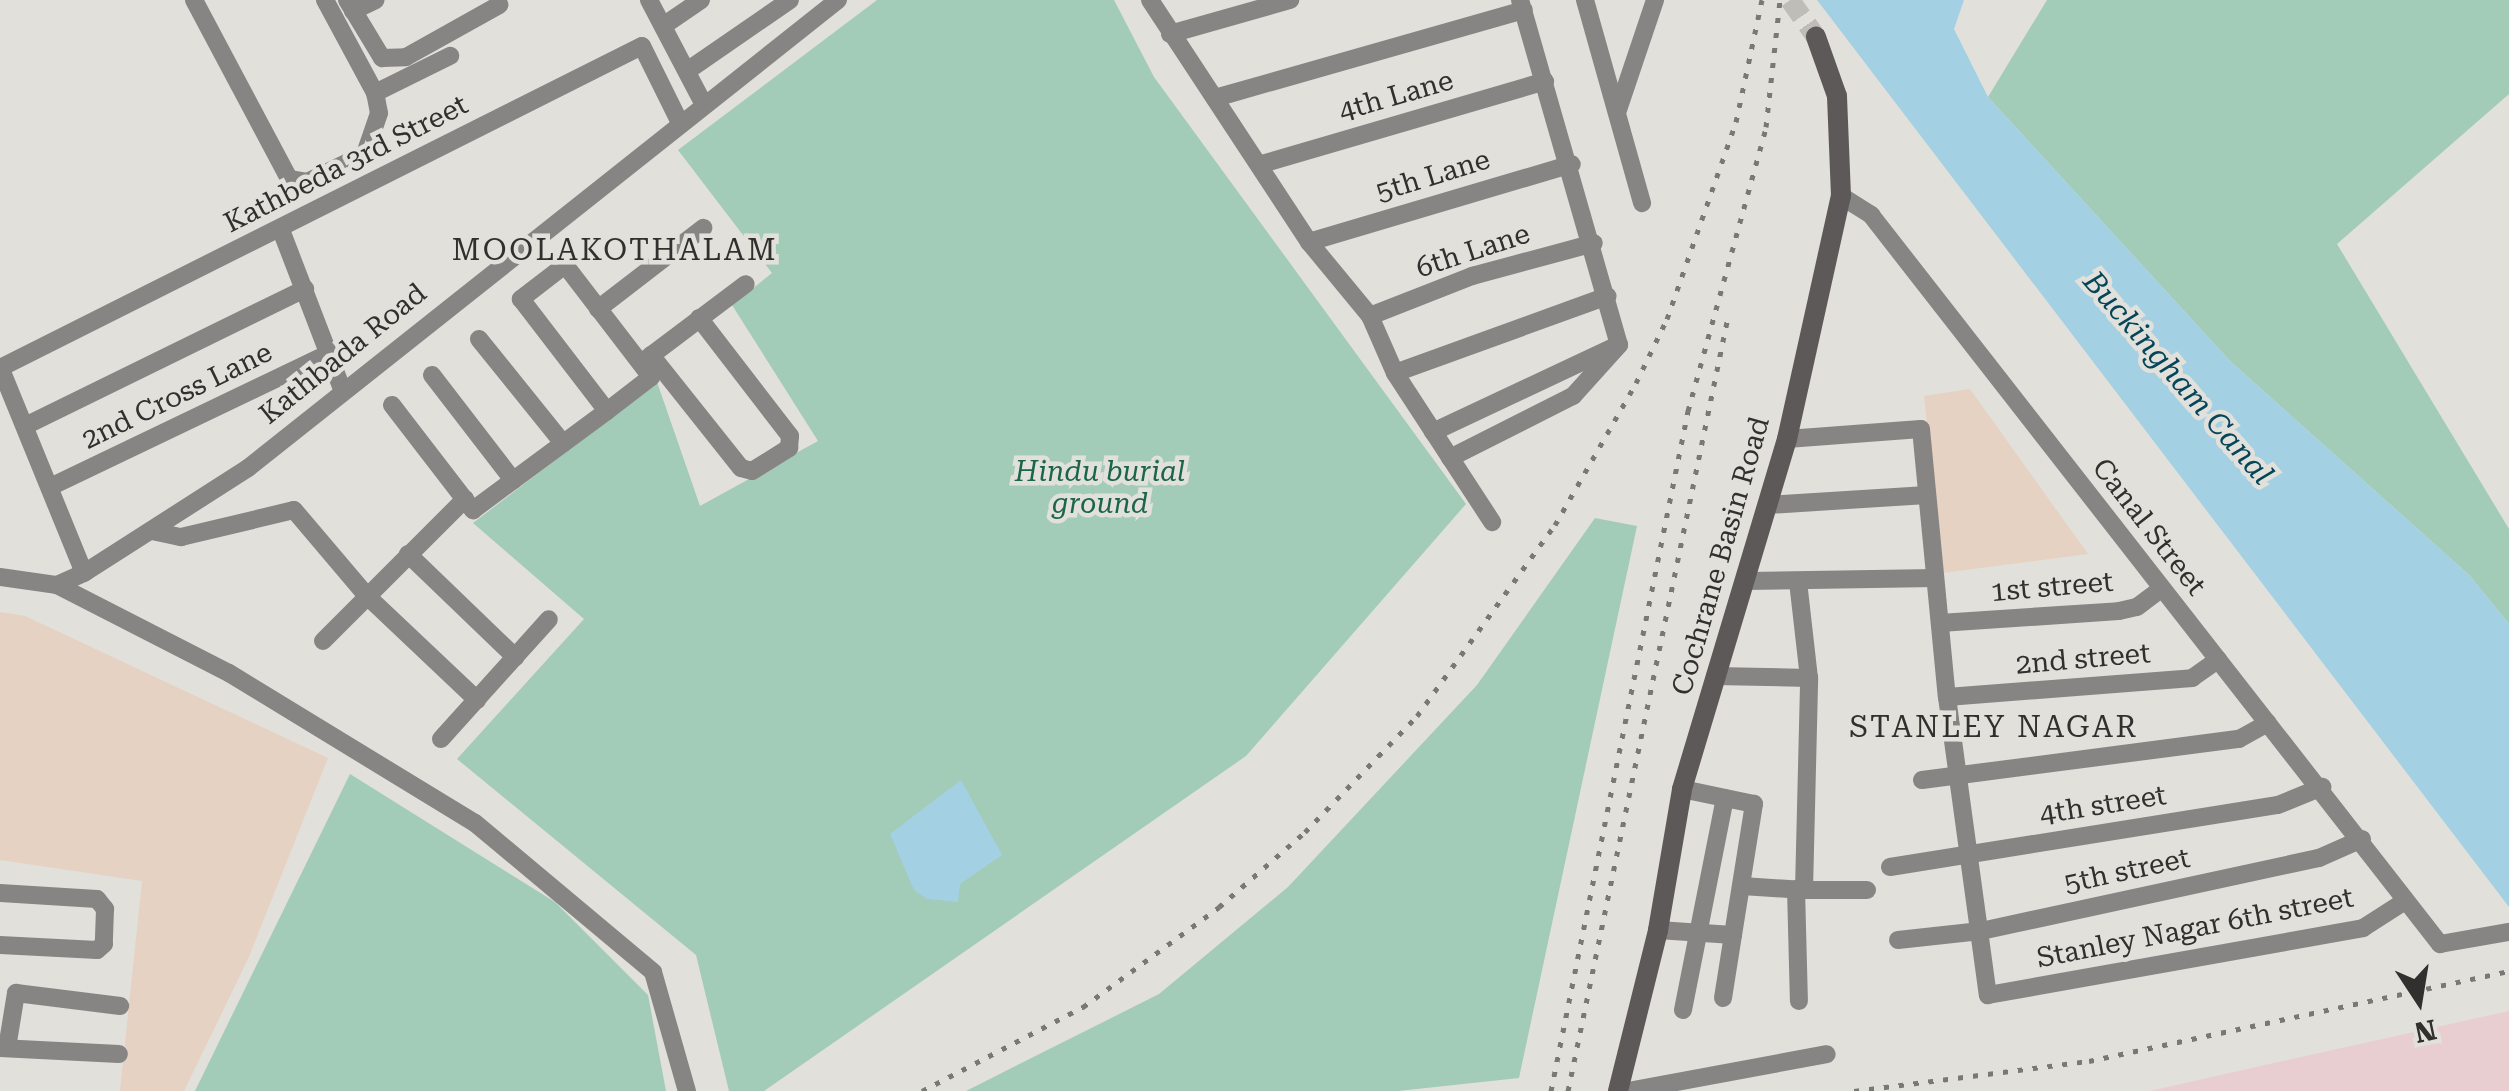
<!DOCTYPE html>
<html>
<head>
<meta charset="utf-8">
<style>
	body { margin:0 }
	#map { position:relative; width:2509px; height:1091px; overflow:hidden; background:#e2e0db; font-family:"Roboto Serif",serif }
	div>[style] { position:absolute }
	.industrial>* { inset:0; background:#e9ced1 }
	.education>* { inset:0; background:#e5d2c2 }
	.green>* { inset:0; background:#a2cbb8 }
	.water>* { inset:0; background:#a3d1e3 }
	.secondary-tunnel>* { height:20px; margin-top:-10px; transform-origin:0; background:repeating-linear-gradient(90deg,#bfbdb8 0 20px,transparent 0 30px) }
	.minor>* { height:18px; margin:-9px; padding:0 9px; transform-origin:9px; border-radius:9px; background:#878484 }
	.secondary>* { height:20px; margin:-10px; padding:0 10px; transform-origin:10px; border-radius:10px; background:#5d5959 }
	.rail>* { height:5px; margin-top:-2.5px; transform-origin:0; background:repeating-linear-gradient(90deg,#7a7875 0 5px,transparent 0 15px) }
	span { translate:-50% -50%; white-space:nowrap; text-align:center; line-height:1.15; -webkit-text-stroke:9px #e2e0db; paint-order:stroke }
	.street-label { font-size:28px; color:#31302e }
	.park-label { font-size:28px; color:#1b654b; font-style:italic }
	.neighbourhood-label { font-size:30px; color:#31302e; letter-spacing:2.5px }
	.water-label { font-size:30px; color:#044559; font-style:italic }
	.north { position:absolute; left:2369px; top:951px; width:100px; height:100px; -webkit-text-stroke:8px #e2e0db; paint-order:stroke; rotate:168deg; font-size:28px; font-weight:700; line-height:40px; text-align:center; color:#31302e }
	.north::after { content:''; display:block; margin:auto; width:35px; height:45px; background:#31302e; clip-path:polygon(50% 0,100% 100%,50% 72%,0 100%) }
</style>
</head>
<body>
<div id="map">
	<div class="industrial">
		<div style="clip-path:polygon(2509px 1011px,2509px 1091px,2150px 1091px,2278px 1062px)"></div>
	</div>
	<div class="education">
		<div style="clip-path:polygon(1970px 389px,2088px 554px,1942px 573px,1924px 396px)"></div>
		<div style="clip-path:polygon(0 612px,25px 616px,328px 758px,248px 959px,184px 1091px,120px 1091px,142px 881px,0 860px)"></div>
	</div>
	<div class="green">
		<div style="clip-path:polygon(877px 0,1114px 0,1154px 77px,1466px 504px,1246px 756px,764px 1091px,729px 1091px,696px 955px,457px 759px,584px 619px,473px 523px,657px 382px,700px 506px,818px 441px,732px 305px,772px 273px,678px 150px)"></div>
		<div style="clip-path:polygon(2047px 0,2509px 0,2509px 94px,2337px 244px,2509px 529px,2509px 624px,2469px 575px,2230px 361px,1988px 97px)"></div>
		<div style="clip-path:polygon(1595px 518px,1637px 526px,1519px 1078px,1398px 1091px,966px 1091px,1159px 994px,1288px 887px,1477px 685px)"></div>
		<div style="clip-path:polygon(350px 774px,555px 902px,648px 995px,666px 1091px,195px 1091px)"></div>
	</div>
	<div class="water">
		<div style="clip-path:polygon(1817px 0,1964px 0,1954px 29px,1988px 97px,2230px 361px,2469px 575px,2509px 624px,2509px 907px)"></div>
		<div style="clip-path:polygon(961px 780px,1002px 855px,960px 884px,958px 902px,927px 899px,914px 890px,890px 834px)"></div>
	</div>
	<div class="secondary-tunnel">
		<div style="left:1790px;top:0;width:45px;rotate:54.9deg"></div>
	</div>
	<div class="minor">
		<div style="left:194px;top:0;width:203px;rotate:62deg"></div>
		<div style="left:289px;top:179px;width:18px;rotate:9deg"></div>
		<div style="left:307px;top:182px;width:64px;rotate:-25.8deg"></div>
		<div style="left:365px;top:154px;width:43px;rotate:-71.1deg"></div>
		<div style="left:379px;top:113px;width:20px;rotate:-101deg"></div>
		<div style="left:325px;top:0;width:106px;rotate:61.7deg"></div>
		<div style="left:375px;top:93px;width:84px;rotate:-26.3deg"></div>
		<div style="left:347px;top:0;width:68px;rotate:58.9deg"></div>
		<div style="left:382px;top:58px;width:24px;rotate:-2deg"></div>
		<div style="left:406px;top:57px;width:107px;rotate:-29.2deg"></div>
		<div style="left:649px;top:0;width:116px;rotate:62.3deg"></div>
		<div style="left:1150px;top:0;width:290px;rotate:56.7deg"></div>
		<div style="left:1309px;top:242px;width:96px;rotate:50.5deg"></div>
		<div style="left:1370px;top:316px;width:62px;rotate:66.3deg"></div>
		<div style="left:1395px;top:373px;width:178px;rotate:56.9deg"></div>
		<div style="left:1585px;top:0;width:211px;rotate:74.3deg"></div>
		<div style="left:353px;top:11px;width:25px;rotate:-26deg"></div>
		<div style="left:663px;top:26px;width:46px;rotate:-34.4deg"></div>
		<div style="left:1170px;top:34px;width:125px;rotate:-15.8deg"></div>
		<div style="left:687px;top:71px;width:125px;rotate:-34.6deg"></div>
		<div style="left:1215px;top:98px;width:321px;rotate:-15.9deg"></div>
		<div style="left:1618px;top:110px;width:116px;rotate:-71.4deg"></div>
		<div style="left:1262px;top:164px;width:295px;rotate:-16.3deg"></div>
		<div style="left:1841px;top:196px;width:36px;rotate:32deg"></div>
		<div style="left:1871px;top:215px;width:925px;rotate:52.03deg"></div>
		<div style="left:2440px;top:944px;width:70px;rotate:-9.9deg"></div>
		<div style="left:281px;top:230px;width:170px;rotate:69deg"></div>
		<div style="left:1309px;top:242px;width:274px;rotate:-16.5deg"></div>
		<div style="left:598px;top:309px;width:133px;rotate:-37.6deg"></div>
		<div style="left:1370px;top:316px;width:110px;rotate:-21.4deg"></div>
		<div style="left:1472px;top:276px;width:126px;rotate:-15.1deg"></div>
		<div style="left:479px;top:339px;width:134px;rotate:51.1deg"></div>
		<div style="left:651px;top:355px;width:144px;rotate:51.5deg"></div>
		<div style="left:741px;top:468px;width:11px;rotate:15deg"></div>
		<div style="left:752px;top:471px;width:44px;rotate:-31.9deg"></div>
		<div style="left:789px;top:448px;width:12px;rotate:-85deg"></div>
		<div style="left:790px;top:436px;width:149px;rotate:-127.6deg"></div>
		<div style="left:645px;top:360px;width:126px;rotate:-37deg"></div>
		<div style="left:0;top:367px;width:222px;rotate:67.8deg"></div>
		<div style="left:0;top:368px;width:718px;rotate:-26.64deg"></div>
		<div style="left:642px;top:46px;width:84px;rotate:63.7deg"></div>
		<div style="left:1395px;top:373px;width:226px;rotate:-19.9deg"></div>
		<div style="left:432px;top:375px;width:133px;rotate:52.4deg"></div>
		<div style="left:392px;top:405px;width:133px;rotate:52.4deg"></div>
		<div style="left:473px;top:510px;width:167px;rotate:-36.5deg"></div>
		<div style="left:607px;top:411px;width:56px;rotate:-37.7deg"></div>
		<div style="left:651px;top:377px;width:141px;rotate:-127.5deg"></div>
		<div style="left:565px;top:265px;width:56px;rotate:142.3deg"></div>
		<div style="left:521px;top:299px;width:141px;rotate:52.5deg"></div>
		<div style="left:25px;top:426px;width:312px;rotate:-26.1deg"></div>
		<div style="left:1433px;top:432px;width:200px;rotate:-25.2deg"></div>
		<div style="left:1787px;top:439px;width:134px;rotate:-4.3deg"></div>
		<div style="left:1921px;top:429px;width:269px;rotate:84.5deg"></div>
		<div style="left:1947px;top:697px;width:301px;rotate:82.2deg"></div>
		<div style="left:1988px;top:995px;width:381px;rotate:-10.1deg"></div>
		<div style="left:2363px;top:928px;width:50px;rotate:-32.7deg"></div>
		<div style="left:1450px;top:458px;width:138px;rotate:-26.8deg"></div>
		<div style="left:1573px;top:396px;width:69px;rotate:-48deg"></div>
		<div style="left:1619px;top:345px;width:359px;rotate:-106deg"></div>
		<div style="left:50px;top:487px;width:308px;rotate:-25.6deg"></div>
		<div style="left:1768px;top:505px;width:159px;rotate:-3.6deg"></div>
		<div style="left:152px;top:531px;width:30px;rotate:12deg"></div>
		<div style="left:181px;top:537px;width:116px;rotate:-13.4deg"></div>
		<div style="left:294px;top:510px;width:111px;rotate:49.7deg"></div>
		<div style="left:366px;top:595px;width:153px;rotate:43.4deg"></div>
		<div style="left:408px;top:554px;width:149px;rotate:43.9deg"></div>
		<div style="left:0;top:577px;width:58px;rotate:8deg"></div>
		<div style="left:57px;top:585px;width:30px;rotate:-24deg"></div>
		<div style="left:84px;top:573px;width:195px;rotate:-32.6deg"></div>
		<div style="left:248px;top:468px;width:753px;rotate:-38.42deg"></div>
		<div style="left:1747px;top:581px;width:188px;rotate:-0.9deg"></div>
		<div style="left:57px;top:585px;width:193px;rotate:27.1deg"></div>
		<div style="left:229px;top:673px;width:288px;rotate:31.4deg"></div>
		<div style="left:475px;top:823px;width:232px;rotate:39.9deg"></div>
		<div style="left:653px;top:972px;width:124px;rotate:74.1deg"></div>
		<div style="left:1940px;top:623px;width:179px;rotate:-3.8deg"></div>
		<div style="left:2119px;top:611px;width:18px;rotate:-13deg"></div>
		<div style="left:2137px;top:607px;width:31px;rotate:-37deg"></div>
		<div style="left:323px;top:641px;width:201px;rotate:-45deg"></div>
		<div style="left:1715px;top:676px;width:94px;rotate:1.2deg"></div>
		<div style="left:1947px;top:697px;width:246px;rotate:-4.4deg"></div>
		<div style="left:2192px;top:678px;width:32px;rotate:-35deg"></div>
		<div style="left:441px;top:739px;width:161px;rotate:-48deg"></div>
		<div style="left:1922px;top:780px;width:320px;rotate:-7.4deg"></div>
		<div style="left:2239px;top:739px;width:33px;rotate:-29deg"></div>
		<div style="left:1890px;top:867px;width:393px;rotate:-9.1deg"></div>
		<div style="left:2278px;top:805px;width:48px;rotate:-22.2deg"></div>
		<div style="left:1742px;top:886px;width:62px;rotate:3.7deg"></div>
		<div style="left:1804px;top:890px;width:212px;rotate:-88.6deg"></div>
		<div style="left:1809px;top:678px;width:97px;rotate:-96.5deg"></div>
		<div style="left:1796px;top:889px;width:112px;rotate:88.5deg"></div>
		<div style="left:1804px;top:890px;width:63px"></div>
		<div style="left:0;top:893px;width:97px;rotate:3.5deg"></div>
		<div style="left:97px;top:899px;width:13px;rotate:51deg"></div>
		<div style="left:105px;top:909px;width:35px;rotate:92deg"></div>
		<div style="left:104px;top:944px;width:9px;rotate:139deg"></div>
		<div style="left:97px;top:950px;width:97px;rotate:-177deg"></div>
		<div style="left:1658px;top:930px;width:75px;rotate:3.8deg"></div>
		<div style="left:1733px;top:935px;width:133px;rotate:-80.9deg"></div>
		<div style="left:1754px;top:804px;width:74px;rotate:-168.2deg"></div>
		<div style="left:1898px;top:940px;width:83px;rotate:-6.2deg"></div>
		<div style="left:1981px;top:931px;width:346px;rotate:-12.2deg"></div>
		<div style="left:2319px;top:858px;width:47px;rotate:-23.8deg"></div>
		<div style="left:1723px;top:998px;width:64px;rotate:-81deg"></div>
		<div style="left:1683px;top:1010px;width:216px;rotate:-78.8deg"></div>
		<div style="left:0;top:1048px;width:119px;rotate:2.9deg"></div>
		<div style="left:7px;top:1048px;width:56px;rotate:-80.7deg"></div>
		<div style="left:16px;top:993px;width:105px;rotate:7.1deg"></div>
		<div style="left:1628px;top:1091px;width:202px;rotate:-10.5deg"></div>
	</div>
	<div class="secondary">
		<div style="left:1618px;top:1091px;width:166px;rotate:-76deg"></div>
		<div style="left:1658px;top:930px;width:143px;rotate:-80.3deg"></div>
		<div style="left:1682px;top:789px;width:365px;rotate:-73.3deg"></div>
		<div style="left:1787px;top:439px;width:249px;rotate:-77.5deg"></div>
		<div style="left:1841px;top:196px;width:100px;rotate:-92.3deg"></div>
		<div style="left:1837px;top:96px;width:63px;rotate:-109.6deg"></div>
	</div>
	<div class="rail">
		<div style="left:922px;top:1091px;width:182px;rotate:-27.6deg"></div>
		<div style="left:1083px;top:1007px;width:169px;rotate:-36.3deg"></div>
		<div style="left:1219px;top:907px;width:114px;rotate:-41.1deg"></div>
		<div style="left:1305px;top:832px;width:161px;rotate:-46deg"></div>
		<div style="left:1417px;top:716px;width:236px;rotate:-54.2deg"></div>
		<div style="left:1555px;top:525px;width:163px;rotate:-60.3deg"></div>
		<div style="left:1636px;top:383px;width:71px;rotate:-64.2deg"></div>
		<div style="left:1667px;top:319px;width:209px;rotate:-70.7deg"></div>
		<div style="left:1736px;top:122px;width:125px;rotate:-78deg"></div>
		<div style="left:1551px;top:1091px;width:694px;rotate:-78.61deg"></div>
		<div style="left:1688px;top:411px;width:295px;rotate:-74.6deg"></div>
		<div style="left:1766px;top:127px;width:128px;rotate:-83.7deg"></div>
		<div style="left:1568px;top:1091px;width:790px;rotate:-78.32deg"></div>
		<div style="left:1854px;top:1091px;width:237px;rotate:-7.3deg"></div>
		<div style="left:2089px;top:1061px;width:430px;rotate:-12.1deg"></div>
	</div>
	<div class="street-label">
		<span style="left:1396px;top:96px;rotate:-16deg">4th Lane</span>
		<span style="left:346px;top:164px;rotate:-27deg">Kathbeda 3rd Street</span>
		<span style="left:1433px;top:176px;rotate:-17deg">5th Lane</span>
		<span style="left:1473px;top:251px;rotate:-18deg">6th Lane</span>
		<span style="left:343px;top:354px;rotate:-39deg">Kathbada Road</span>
		<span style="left:177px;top:396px;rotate:-26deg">2nd Cross Lane</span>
		<span style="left:2149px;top:527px;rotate:52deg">Canal Street</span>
		<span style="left:1721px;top:556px;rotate:-74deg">Cochrane Basin Road</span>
		<span style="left:2052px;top:587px;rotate:-5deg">1st street</span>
		<span style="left:2083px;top:659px;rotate:-5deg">2nd street</span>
		<span style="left:2103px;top:805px;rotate:-9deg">4th street</span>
		<span style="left:2127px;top:871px;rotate:-12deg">5th street</span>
		<span style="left:2195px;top:928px;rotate:-11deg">Stanley Nagar 6th street</span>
	</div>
	<div class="park-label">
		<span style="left:1100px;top:488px">Hindu burial<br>ground</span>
	</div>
	<div class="neighbourhood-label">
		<span style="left:615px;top:250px">MOOLAKOTHALAM</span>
		<span style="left:1994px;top:727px">STANLEY NAGAR</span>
	</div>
	<div class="water-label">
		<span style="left:2178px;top:378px;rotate:49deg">Buckingham Canal</span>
	</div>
	<div class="north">N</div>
</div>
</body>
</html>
